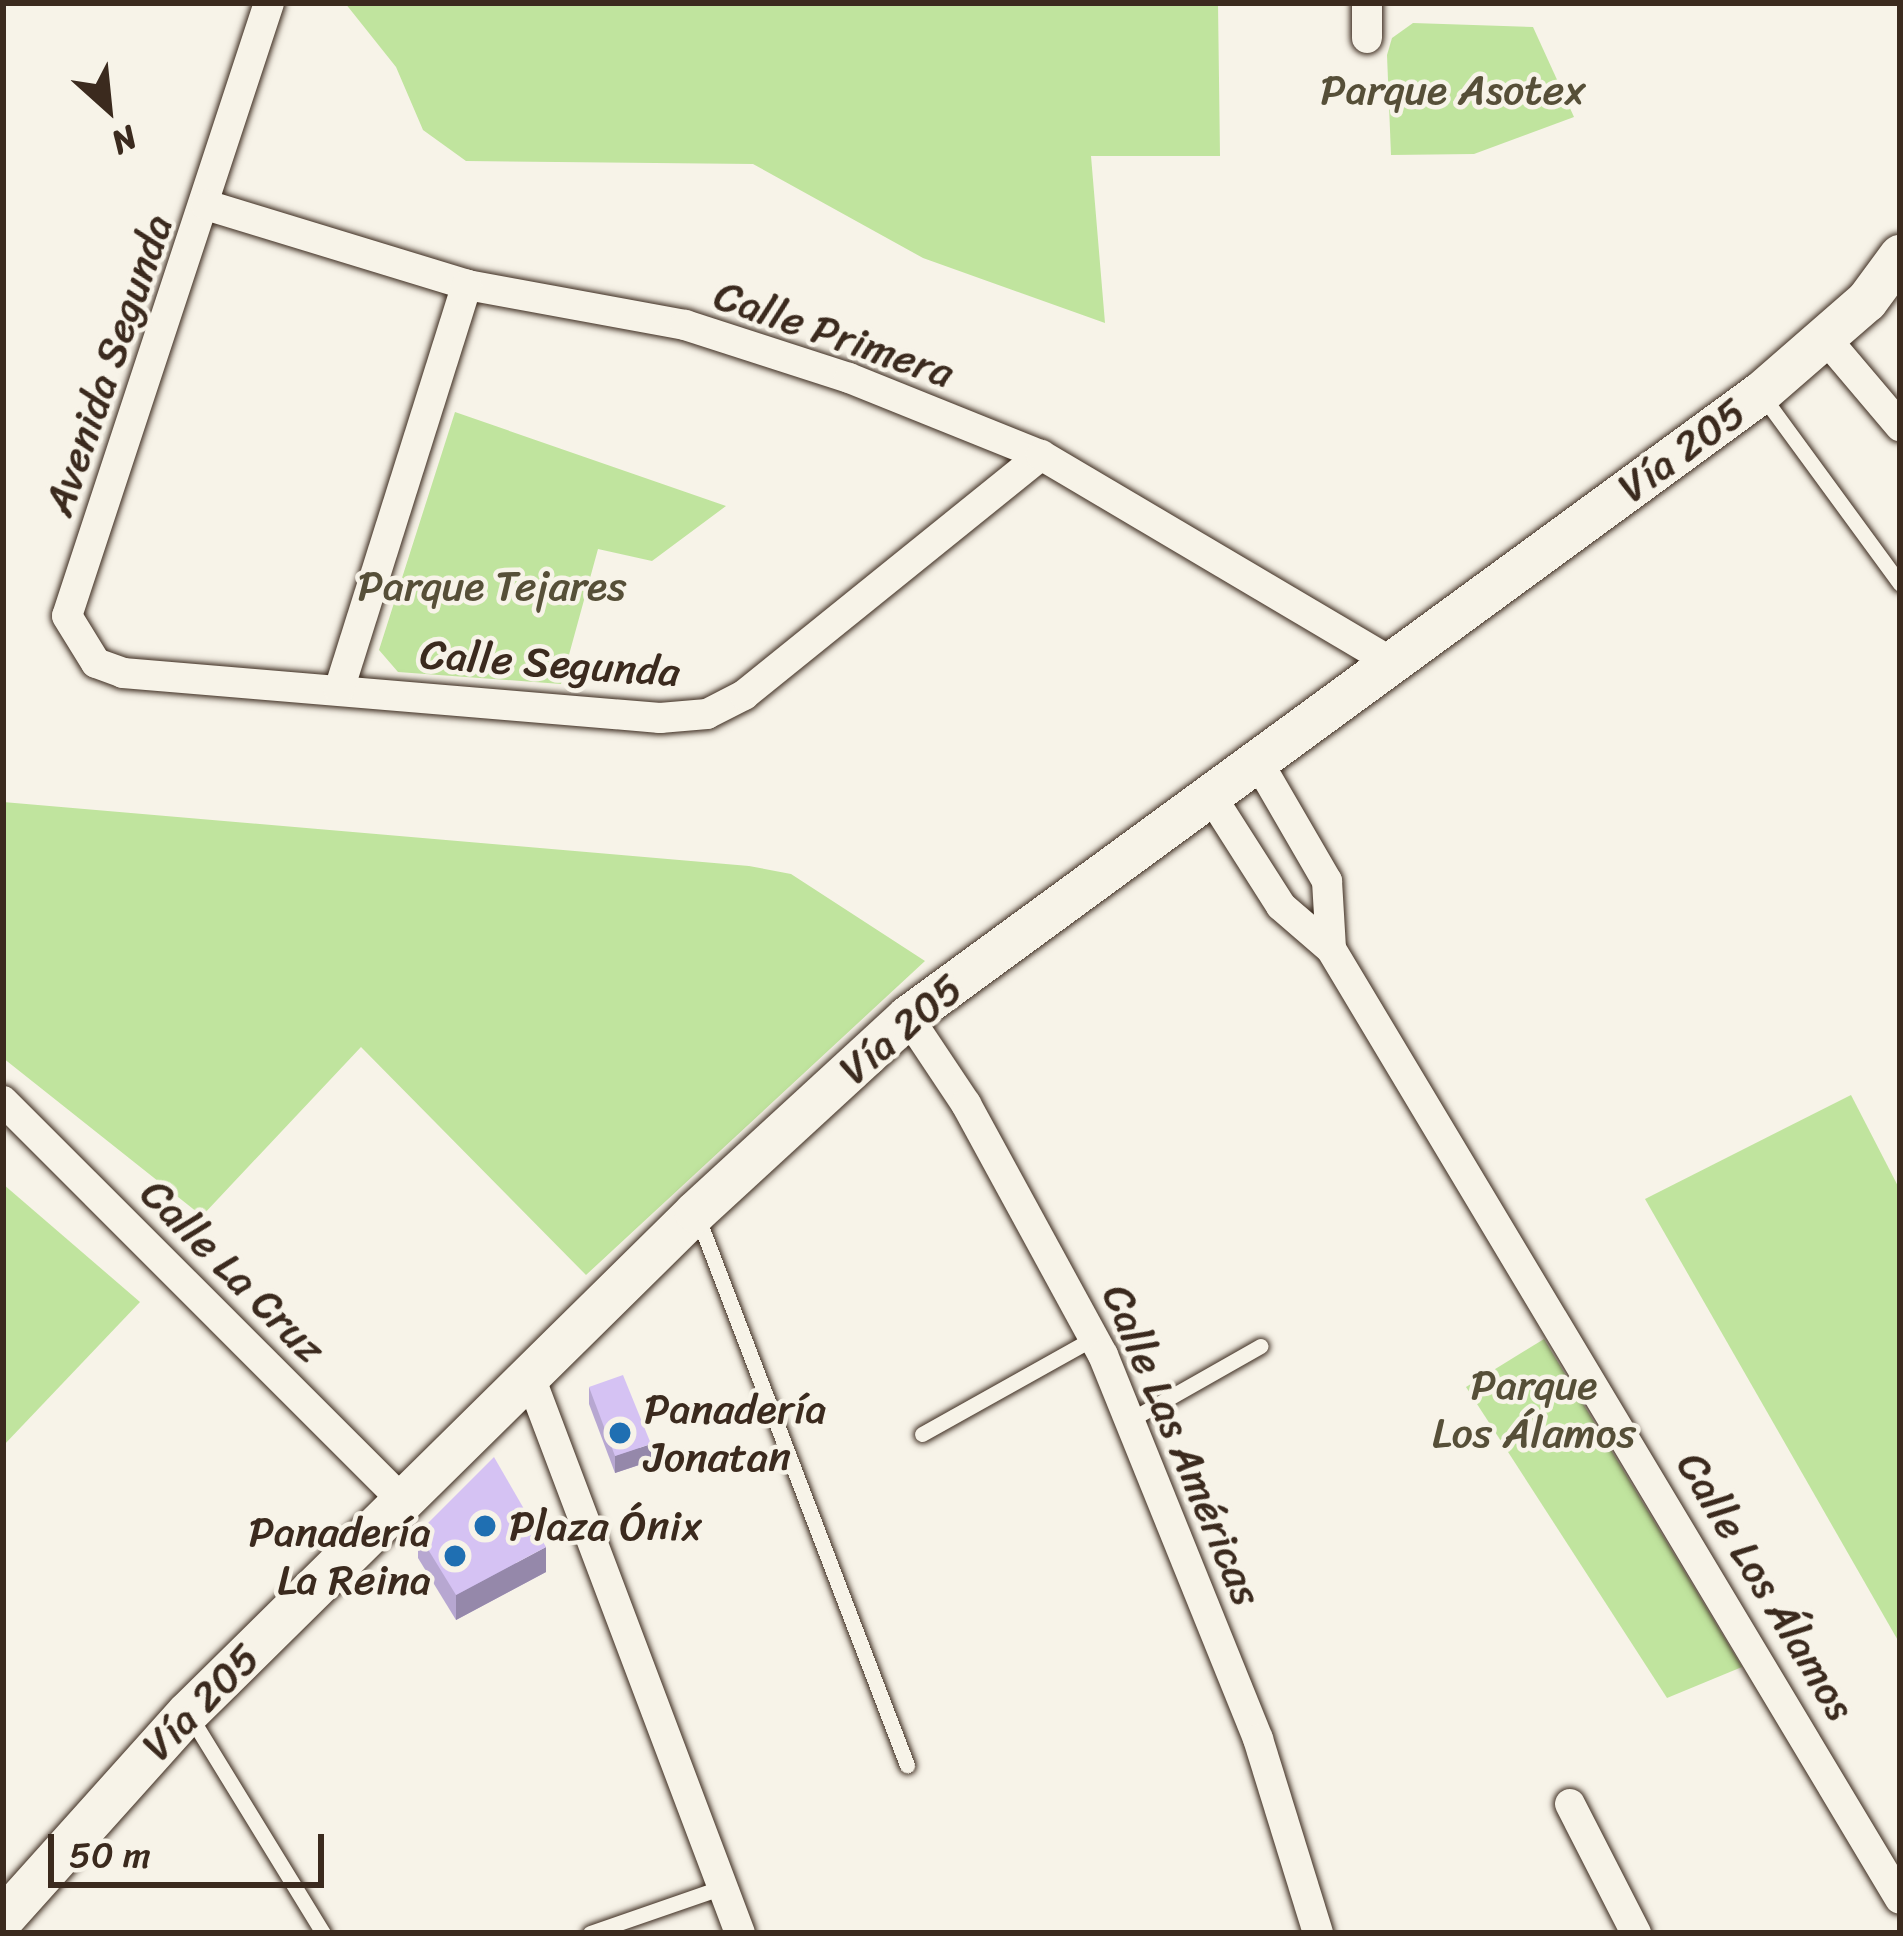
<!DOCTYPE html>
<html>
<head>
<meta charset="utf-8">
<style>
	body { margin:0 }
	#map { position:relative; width:1903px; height:1936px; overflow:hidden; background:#f7f3e8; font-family:Sriracha,sans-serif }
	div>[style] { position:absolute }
	.green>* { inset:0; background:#c0e49e }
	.roads { filter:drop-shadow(0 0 3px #3b2a1e) drop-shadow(0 0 3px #3b2a1e) }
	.lane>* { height:15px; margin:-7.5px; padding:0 7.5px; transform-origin:7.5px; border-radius:7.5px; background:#f7f3e8 }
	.street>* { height:30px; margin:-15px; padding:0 15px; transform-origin:15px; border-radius:15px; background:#f7f3e8 }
	.secondary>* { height:42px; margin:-21px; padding:0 21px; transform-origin:21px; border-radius:21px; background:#f7f3e8 }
	.wall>* { inset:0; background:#b7a7d1 }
	.shaded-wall>* { inset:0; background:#9588aa }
	.building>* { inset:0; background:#d5c2f3 }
	.dots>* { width:33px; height:33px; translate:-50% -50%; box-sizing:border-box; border:6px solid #f7f3e8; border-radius:50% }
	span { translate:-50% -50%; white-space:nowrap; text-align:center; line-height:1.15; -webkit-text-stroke:9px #f7f3e8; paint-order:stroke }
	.park-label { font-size:42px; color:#564f38 }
	.street-label { font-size:42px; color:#3b2a1e }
	.poi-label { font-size:42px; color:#3b2a1e }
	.left { translate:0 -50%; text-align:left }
	.right { translate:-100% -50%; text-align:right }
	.frame { position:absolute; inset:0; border:6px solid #3b2a1e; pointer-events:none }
	.north { position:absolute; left:48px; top:48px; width:120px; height:120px; -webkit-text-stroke:9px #f7f3e8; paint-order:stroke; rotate:153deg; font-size:33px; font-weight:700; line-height:48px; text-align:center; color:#3b2a1e }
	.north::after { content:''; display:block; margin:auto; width:42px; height:54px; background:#3b2a1e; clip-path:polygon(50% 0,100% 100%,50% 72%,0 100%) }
	.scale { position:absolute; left:48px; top:1834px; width:276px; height:54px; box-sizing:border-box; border:6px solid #3b2a1e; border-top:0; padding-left:15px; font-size:36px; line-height:42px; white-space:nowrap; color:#3b2a1e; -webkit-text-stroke:9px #f7f3e8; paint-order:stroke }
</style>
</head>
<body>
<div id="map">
	<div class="green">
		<div style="clip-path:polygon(345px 3px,1218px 3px,1220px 156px,1091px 156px,1105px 323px,923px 258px,753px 164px,466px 161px,423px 130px,396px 67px)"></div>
		<div style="clip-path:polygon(1413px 23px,1533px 27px,1574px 117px,1474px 154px,1391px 155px,1387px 55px,1392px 38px)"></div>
		<div style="clip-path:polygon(455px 412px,726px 506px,652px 561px,598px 549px,561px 684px,398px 672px,379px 650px)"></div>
		<div style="clip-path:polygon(3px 802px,749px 866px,791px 874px,925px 961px,586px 1275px,361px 1047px,202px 1216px,3px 1058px)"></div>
		<div style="clip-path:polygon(1851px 1095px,1900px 1190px,1900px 1644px,1645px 1199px)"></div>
		<div style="clip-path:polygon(3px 1184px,140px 1302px,3px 1446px)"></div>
		<div style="clip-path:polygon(1544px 1339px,1742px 1667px,1667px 1698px,1466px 1387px)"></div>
	</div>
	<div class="roads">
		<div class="lane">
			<div style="left:1764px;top:398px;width:230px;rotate:53.8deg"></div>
			<div style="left:698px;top:1218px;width:586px;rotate:69.09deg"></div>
			<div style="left:1130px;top:1420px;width:150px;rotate:-29.6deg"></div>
			<div style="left:922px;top:1434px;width:197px;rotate:-29.2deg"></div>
			<div style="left:190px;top:1716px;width:255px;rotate:58.5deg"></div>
			<div style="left:590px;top:1933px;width:141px;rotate:-19.1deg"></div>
		</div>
		<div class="street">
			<div style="left:269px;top:3px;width:645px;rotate:108.24deg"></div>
			<div style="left:67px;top:616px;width:55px;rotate:58.3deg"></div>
			<div style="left:96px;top:663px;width:29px;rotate:20deg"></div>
			<div style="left:123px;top:673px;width:539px;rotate:4.79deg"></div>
			<div style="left:660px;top:718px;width:47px;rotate:-4.9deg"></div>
			<div style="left:707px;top:714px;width:42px;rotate:-27.2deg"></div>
			<div style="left:744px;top:695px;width:382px;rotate:-38.9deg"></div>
			<div style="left:1367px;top:38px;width:35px;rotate:-90deg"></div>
			<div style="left:206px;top:205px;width:273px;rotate:17deg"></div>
			<div style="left:467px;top:285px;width:222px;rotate:10.4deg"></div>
			<div style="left:685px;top:325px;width:172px;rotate:17.9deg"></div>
			<div style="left:849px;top:378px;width:207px;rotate:21.9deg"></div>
			<div style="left:1041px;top:455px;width:403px;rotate:30.6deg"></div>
			<div style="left:1827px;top:340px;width:113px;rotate:49.7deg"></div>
			<div style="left:339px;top:690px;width:425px;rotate:-72.5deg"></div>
			<div style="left:1258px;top:762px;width:138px;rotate:59.9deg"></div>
			<div style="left:1327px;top:881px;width:68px;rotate:86.6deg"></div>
			<div style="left:1211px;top:796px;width:130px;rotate:57.5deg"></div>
			<div style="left:1281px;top:906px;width:66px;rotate:40.7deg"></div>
			<div style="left:1331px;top:949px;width:1107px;rotate:59.08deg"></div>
			<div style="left:908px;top:1017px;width:105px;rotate:56.3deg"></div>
			<div style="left:966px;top:1104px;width:286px;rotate:61.4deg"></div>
			<div style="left:1103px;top:1355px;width:414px;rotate:68deg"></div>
			<div style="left:1258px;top:1739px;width:203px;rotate:72.8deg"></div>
			<div style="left:3px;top:1101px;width:566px;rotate:45deg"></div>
			<div style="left:530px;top:1377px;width:594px;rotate:69.31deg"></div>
			<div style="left:1570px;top:1804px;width:145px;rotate:62.9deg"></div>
		</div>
		<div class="secondary">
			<div style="left:3px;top:1919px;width:277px;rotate:-48.1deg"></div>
			<div style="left:188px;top:1713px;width:713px;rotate:-44.6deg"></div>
			<div style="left:696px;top:1212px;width:288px;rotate:-42.6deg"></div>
			<div style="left:908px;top:1017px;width:1057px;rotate:-36.19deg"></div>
			<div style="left:1761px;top:393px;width:140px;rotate:-41deg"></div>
			<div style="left:1867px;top:301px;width:56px;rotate:-53.7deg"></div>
		</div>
	</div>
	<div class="wall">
		<div style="clip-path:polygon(589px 1387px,651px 1461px,615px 1473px,589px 1404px)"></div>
		<div style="clip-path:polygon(418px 1533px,546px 1572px,456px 1620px,418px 1558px)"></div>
	</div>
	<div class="shaded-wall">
		<div style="clip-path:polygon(651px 1444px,651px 1461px,615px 1473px,615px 1456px)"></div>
		<div style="clip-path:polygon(546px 1547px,546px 1572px,456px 1620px,456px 1595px)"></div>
	</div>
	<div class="building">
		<div style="clip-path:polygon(623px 1375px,651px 1444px,615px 1456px,589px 1387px)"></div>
		<div style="clip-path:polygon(494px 1457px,546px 1547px,456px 1595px,418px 1533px)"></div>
	</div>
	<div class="dots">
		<div style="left:620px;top:1433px;background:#1f6fb2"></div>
		<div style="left:485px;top:1526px;background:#1f6fb2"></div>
		<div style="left:455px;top:1556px;background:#1f6fb2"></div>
	</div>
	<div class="park-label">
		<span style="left:1453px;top:90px">Parque Asotex</span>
		<span style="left:492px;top:586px">Parque Tejares</span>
		<span style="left:1534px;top:1409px">Parque<br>Los Álamos</span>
	</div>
	<div class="street-label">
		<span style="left:834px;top:334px;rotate:19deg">Calle Primera</span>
		<span style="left:108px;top:365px;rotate:-71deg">Avenida Segunda</span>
		<span style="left:1682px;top:450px;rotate:-36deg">Vía 205</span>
		<span style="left:550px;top:663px;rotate:4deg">Calle Segunda</span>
		<span style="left:901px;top:1029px;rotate:-40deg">Vía 205</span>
		<span style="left:233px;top:1271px;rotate:45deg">Calle La Cruz</span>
		<span style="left:1182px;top:1445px;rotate:67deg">Calle Las Américas</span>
		<span style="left:1766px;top:1586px;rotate:59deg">Calle Los Álamos</span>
		<span style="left:201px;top:1702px;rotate:-45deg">Vía 205</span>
	</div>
	<div class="poi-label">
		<span class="left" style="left:644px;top:1433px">Panadería<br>Jonatan</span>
		<span class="left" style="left:509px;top:1526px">Plaza Ónix</span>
		<span class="right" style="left:431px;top:1556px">Panadería<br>La Reina</span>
	</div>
	<div class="frame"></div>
	<div class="north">N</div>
	<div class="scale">50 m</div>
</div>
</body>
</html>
